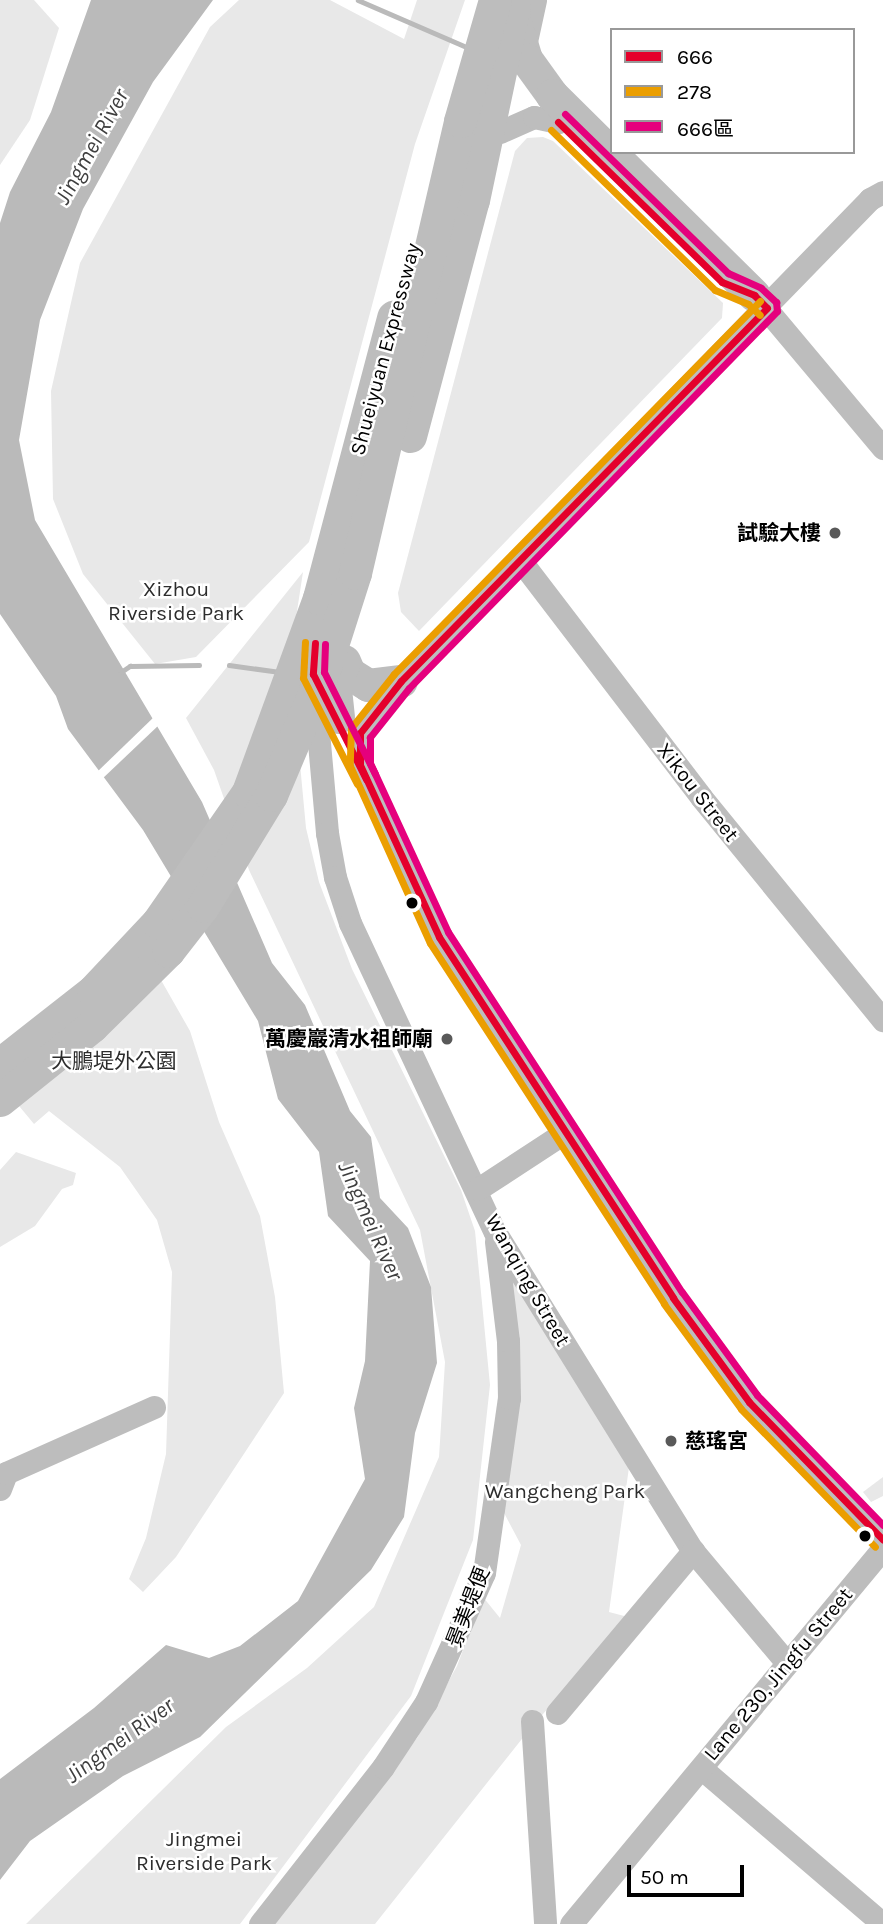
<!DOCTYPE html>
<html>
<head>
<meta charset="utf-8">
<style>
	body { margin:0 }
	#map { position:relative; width:883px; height:1924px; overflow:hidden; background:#fff; font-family:Karla,"Noto Sans TC",sans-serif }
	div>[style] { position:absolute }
	.green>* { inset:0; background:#e8e8e8 }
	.water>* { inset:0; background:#bababa }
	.pier>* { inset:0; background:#fff }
	.stream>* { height:4.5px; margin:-2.25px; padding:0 2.25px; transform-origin:2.25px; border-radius:2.25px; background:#bababa }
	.minor>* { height:23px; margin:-11.5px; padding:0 11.5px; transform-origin:11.5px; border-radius:11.5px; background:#bdbdbd }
	.highway>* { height:33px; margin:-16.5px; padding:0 16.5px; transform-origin:16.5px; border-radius:16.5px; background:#bdbdbd }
	.bus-1>* { height:7px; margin:-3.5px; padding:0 3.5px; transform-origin:3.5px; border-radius:3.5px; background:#e4002b }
	.bus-2>* { height:7px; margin:-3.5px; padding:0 3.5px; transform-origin:3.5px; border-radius:3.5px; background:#eb9e00 }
	.bus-3>* { height:7px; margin:-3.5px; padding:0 3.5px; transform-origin:3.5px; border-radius:3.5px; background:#e5007d }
	.dots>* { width:19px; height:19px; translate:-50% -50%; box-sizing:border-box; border:4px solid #fff; border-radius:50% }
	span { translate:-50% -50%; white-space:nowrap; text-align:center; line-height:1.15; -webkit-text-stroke:5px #fff; paint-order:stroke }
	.street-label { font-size:21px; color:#000 }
	.poi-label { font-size:21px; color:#000; font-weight:700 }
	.right { translate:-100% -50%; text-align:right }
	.left { translate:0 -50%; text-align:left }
	.park-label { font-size:21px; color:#2d2d2d }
	.water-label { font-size:23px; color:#3e3e3e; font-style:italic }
	.legend { position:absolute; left:610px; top:28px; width:245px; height:126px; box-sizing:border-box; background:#fff; border:2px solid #999; margin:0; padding:9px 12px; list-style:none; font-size:21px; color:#000 }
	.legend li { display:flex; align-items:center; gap:14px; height:35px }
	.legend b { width:35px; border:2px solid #999 }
	.scale { position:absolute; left:627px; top:1865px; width:117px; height:32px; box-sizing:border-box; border:4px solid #000; border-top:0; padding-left:9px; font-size:21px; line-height:24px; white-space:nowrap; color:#000; -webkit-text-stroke:5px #fff; paint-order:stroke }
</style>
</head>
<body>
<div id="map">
	<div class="green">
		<div style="clip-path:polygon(0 0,34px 0,59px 28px,30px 120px,0 165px)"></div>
		<div style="clip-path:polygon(239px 0,330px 0,404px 39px,417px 0,465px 0,415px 144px,309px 542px,196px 657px,155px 664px,83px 574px,53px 499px,51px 391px,80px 263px,210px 27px)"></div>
		<div style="clip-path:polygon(543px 137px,553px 141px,723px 303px,722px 318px,419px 631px,401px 612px,398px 593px,515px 151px,527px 138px)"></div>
		<div style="clip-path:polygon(303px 572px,290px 657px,306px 828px,319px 882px,352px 969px,461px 1190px,475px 1231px,490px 1385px,473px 1540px,411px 1696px,240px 1924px,26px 1924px,226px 1727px,307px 1668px,374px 1607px,439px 1457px,445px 1362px,420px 1230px,249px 870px,214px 770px,186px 718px)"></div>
		<div style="clip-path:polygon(132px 929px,190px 1031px,219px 1122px,260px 1216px,275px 1297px,284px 1393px,176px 1557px,143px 1592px,129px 1579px,146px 1538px,166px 1454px,172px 1272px,157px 1220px,120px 1167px,49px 1111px,34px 1124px,0 1083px)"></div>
		<div style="clip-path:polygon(16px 1152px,76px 1173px,73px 1185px,62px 1189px,35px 1226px,0 1247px,0 1170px)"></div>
		<div style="clip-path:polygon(510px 1277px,630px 1460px,609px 1612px,628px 1617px,529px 1730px,375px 1924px,271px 1924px,417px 1738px,457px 1666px,483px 1597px,500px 1618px,521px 1545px,503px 1511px)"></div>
		<div style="clip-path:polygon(883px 1477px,883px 1496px,871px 1502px,863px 1492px)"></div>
	</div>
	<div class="water">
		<div style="clip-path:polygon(91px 0,213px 0,153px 82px,83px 209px,40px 320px,19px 440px,35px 520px,202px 802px,272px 963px,305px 1005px,350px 1111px,371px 1137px,380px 1198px,408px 1228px,431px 1287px,437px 1363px,415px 1433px,404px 1517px,371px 1570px,200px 1737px,123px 1776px,30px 1841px,0 1880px,0 1779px,94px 1708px,166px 1645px,209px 1658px,240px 1646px,298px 1601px,365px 1479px,354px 1408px,365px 1361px,370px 1261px,328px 1216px,319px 1152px,278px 1099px,258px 1021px,143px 830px,68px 729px,56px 696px,0 614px,0 223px,10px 192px,51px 112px)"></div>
	</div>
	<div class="pier">
		<div style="clip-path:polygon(155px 716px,160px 724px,101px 780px,96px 773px)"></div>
	</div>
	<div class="stream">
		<div style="left:358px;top:0;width:121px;rotate:23.4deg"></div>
		<div style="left:229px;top:665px;width:51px;rotate:7.8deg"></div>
		<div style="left:121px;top:672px;width:11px;rotate:-34deg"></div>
		<div style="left:130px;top:666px;width:69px;rotate:-0.8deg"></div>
	</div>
	<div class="minor">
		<div style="left:525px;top:46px;width:47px;rotate:-77.7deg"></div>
		<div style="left:500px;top:132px;width:37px;rotate:-24deg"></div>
		<div style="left:534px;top:117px;width:25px;rotate:12deg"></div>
		<div style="left:883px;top:192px;width:15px;rotate:152deg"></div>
		<div style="left:870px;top:199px;width:673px;rotate:134.22deg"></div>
		<div style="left:401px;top:681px;width:57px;rotate:129.3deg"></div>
		<div style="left:365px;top:725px;width:17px;rotate:111deg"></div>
		<div style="left:359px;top:741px;width:24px;rotate:88deg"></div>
		<div style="left:360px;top:765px;width:189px;rotate:65.3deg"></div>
		<div style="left:439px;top:937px;width:392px;rotate:57.1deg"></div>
		<div style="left:652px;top:1266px;width:167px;rotate:54.5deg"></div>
		<div style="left:749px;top:1402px;width:192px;rotate:45.8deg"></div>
		<div style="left:757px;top:298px;width:196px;rotate:50deg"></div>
		<div style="left:520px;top:560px;width:298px;rotate:52.6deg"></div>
		<div style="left:701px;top:797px;width:288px;rotate:50.8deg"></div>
		<div style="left:315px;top:698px;width:136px;rotate:84.9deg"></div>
		<div style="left:327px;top:833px;width:45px;rotate:79.7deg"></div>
		<div style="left:335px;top:877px;width:48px;rotate:71.9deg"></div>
		<div style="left:350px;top:923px;width:341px;rotate:64.9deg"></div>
		<div style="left:495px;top:1232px;width:375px;rotate:58.2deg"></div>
		<div style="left:693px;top:1551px;width:146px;rotate:50deg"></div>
		<div style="left:478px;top:1189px;width:104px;rotate:-33.2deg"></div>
		<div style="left:0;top:1489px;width:17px;rotate:-69deg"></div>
		<div style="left:6px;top:1473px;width:162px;rotate:-24deg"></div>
		<div style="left:557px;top:1713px;width:212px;rotate:-50deg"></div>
		<div style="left:532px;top:1721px;width:203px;rotate:86.3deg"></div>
		<div style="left:701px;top:1768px;width:240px;rotate:40.6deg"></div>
		<div style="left:260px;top:1924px;width:199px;rotate:-51.9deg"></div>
		<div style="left:383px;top:1767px;width:78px;rotate:-56.5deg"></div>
		<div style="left:426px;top:1702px;width:141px;rotate:-65.8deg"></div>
		<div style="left:484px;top:1573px;width:177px;rotate:-81.9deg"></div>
		<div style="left:509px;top:1398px;width:57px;rotate:-91deg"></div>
		<div style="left:508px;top:1341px;width:100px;rotate:-96.9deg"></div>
		<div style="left:571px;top:1924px;width:489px;rotate:-50.3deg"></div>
	</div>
	<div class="highway">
		<div style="left:513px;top:16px;width:45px;rotate:73.2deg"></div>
		<div style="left:526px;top:59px;width:44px;rotate:54.2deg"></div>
		<div style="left:552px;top:95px;width:284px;rotate:44.7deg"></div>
		<div style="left:410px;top:436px;width:244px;rotate:-75.1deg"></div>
		<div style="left:473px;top:200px;width:198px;rotate:-78.1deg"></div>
		<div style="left:344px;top:661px;width:13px;rotate:67deg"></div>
		<div style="left:349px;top:673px;width:22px;rotate:32deg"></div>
		<div style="left:368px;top:685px;width:33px;rotate:-7deg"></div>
		<div style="left:338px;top:717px;width:28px;rotate:-96deg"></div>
		<div style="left:335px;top:689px;width:27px;rotate:-73deg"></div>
		<div style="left:0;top:1064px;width:118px;rotate:-38.1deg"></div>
		<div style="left:93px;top:991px;width:95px;rotate:-46.7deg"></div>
		<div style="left:158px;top:922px;width:158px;rotate:-55.3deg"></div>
		<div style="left:248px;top:792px;width:207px;rotate:-69.9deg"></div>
		<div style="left:319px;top:598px;width:291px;rotate:-75.2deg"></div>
		<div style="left:0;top:1100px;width:118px;rotate:-38.8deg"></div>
		<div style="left:92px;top:1026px;width:107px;rotate:-44.6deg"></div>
		<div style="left:168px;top:951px;width:57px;rotate:-52.1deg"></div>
		<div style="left:203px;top:906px;width:130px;rotate:-58.5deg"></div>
		<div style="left:271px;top:795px;width:139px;rotate:-67.1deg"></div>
		<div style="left:325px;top:667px;width:99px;rotate:-72.3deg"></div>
		<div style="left:355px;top:573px;width:464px;rotate:-76.9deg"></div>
		<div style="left:460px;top:121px;width:126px;rotate:-73.9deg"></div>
	</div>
	<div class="bus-1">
		<div style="left:558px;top:122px;width:229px;rotate:44.3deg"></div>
		<div style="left:722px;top:282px;width:35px;rotate:22deg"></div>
		<div style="left:754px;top:295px;width:18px;rotate:45deg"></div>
		<div style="left:767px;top:308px;width:523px;rotate:134.46deg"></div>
		<div style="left:401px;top:681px;width:66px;rotate:128.3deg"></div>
		<div style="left:360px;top:733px;width:32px;rotate:90deg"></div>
		<div style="left:360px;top:765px;width:189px;rotate:65.3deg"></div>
		<div style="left:439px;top:937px;width:430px;rotate:57deg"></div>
		<div style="left:673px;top:1298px;width:129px;rotate:53.8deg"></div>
		<div style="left:749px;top:1402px;width:192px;rotate:45.8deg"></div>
		<div style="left:315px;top:643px;width:31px;rotate:94deg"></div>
		<div style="left:313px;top:674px;width:118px;rotate:63.2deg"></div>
	</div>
	<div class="bus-2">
		<div style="left:551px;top:130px;width:229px;rotate:44.3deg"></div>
		<div style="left:715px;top:290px;width:36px;rotate:23deg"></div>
		<div style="left:748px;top:304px;width:16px;rotate:43deg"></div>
		<div style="left:760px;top:301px;width:523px;rotate:134.46deg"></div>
		<div style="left:394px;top:674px;width:69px;rotate:128.5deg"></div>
		<div style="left:351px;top:728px;width:38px;rotate:92deg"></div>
		<div style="left:350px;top:766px;width:194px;rotate:65.7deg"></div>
		<div style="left:430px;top:943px;width:430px;rotate:57deg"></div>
		<div style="left:664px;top:1304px;width:130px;rotate:53.7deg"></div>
		<div style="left:741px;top:1409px;width:192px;rotate:45.8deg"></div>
		<div style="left:305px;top:642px;width:36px;rotate:93deg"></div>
		<div style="left:303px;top:678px;width:119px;rotate:63deg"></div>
	</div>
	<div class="bus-3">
		<div style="left:565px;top:114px;width:228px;rotate:44.3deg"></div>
		<div style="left:728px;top:273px;width:36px;rotate:24deg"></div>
		<div style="left:761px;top:288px;width:21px;rotate:43deg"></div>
		<div style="left:776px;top:302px;width:9px;rotate:84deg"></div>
		<div style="left:777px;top:311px;width:527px;rotate:134.31deg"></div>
		<div style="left:409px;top:688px;width:63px;rotate:128.5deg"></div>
		<div style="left:370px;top:737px;width:26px;rotate:90deg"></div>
		<div style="left:370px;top:763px;width:186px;rotate:65.2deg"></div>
		<div style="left:448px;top:932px;width:429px;rotate:57deg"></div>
		<div style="left:682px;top:1292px;width:127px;rotate:53.9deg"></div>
		<div style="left:757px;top:1395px;width:181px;rotate:45.9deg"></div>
		<div style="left:325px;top:644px;width:28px;rotate:92deg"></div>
		<div style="left:324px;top:672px;width:114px;rotate:63.4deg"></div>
	</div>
	<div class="dots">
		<div style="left:835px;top:533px;background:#595959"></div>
		<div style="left:412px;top:903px;background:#000"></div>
		<div style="left:447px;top:1039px;background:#595959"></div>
		<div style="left:671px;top:1441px;background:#595959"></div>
		<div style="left:865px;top:1536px;background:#000"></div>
	</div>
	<div class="street-label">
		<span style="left:385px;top:349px;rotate:-75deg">Shueiyuan Expressway</span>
		<span style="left:698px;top:792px;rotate:52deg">Xikou Street</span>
		<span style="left:528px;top:1280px;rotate:60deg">Wanqing Street</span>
		<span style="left:468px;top:1607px;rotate:-69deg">景美堤便</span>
		<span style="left:778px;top:1674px;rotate:-50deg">Lane 230, Jingfu Street</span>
	</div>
	<div class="poi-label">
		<span class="right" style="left:821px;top:533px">試驗大樓</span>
		<span class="right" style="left:433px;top:1039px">萬慶巖清水祖師廟</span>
		<span class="left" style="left:685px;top:1441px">慈瑤宮</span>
	</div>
	<div class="park-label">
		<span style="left:176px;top:601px">Xizhou<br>Riverside Park</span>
		<span style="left:114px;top:1061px">大鵬堤外公園</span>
		<span style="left:565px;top:1491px">Wangcheng Park</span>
		<span style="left:204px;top:1851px">Jingmei<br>Riverside Park</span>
	</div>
	<div class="water-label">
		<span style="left:92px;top:147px;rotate:-61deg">Jingmei River</span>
		<span style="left:370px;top:1221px;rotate:66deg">Jingmei River</span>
		<span style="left:120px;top:1741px;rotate:-36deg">Jingmei River</span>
	</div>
	<ul class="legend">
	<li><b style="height:9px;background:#e4002b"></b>666</li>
	<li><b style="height:9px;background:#eb9e00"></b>278</li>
	<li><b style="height:9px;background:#e5007d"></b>666區</li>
	</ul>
	<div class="scale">50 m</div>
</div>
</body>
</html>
